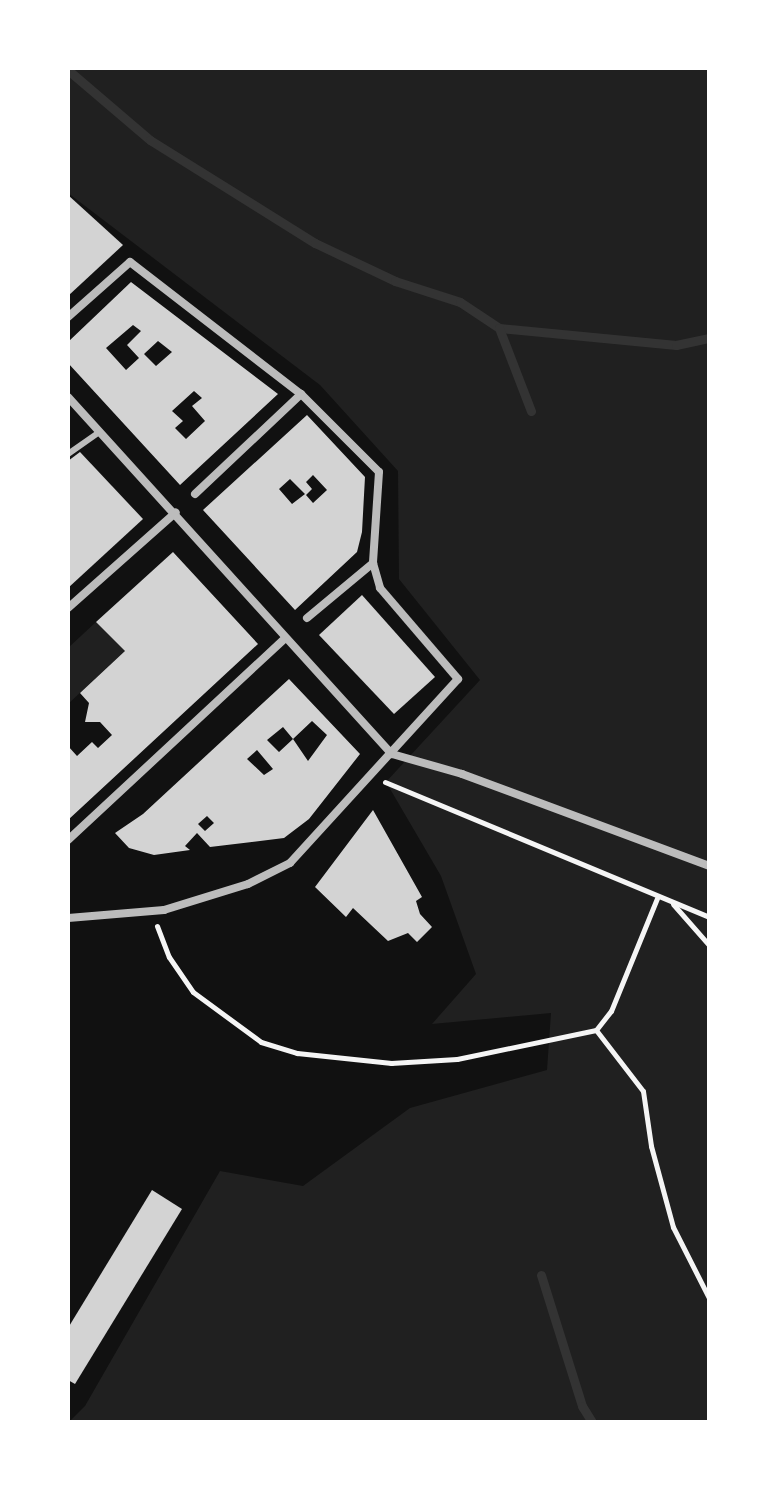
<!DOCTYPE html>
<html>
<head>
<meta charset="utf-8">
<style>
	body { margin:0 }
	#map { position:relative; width:777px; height:1490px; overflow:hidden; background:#111; font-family:"Asap Condensed",sans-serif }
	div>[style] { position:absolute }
	.green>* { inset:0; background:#202020 }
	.stream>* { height:9px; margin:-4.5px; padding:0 4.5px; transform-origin:4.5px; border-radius:4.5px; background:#333 }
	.building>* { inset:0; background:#d3d3d3 }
	.path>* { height:5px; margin:-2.5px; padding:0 2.5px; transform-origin:2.5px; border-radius:2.5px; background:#f5f5f5 }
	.service>* { height:6px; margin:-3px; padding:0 3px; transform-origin:3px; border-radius:3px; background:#bcbcbc }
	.minor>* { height:8px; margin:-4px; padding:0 4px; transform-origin:4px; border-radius:4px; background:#bcbcbc }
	span { translate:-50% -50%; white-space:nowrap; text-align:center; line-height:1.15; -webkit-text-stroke:8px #fff; paint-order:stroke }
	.frame { position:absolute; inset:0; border:70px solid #fff; pointer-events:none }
</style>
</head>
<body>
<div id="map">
	<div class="green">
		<div style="clip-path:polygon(68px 68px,709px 68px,709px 1422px,69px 1422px,85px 1406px,220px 1171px,303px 1186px,410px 1108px,547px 1070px,551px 1013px,432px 1024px,476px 974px,441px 876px,386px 782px,480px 680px,399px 579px,398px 471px,320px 385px,68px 193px)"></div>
		<div style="clip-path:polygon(96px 622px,125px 651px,68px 704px,68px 648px)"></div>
	</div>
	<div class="stream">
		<div style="left:68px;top:70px;width:108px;rotate:40.5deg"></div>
		<div style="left:150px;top:140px;width:195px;rotate:32deg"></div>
		<div style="left:315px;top:243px;width:89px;rotate:25.4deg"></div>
		<div style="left:395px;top:281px;width:68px;rotate:17.9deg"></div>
		<div style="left:460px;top:302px;width:47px;rotate:33.7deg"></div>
		<div style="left:499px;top:328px;width:178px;rotate:5.5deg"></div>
		<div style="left:676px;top:345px;width:34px;rotate:-12deg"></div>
		<div style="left:499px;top:328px;width:89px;rotate:68.9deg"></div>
		<div style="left:541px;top:1275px;width:137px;rotate:72.6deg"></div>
		<div style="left:582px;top:1406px;width:19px;rotate:58deg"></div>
	</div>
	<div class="building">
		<div style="clip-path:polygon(68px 195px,123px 245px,68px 296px)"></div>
		<div style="clip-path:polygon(evenodd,131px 282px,278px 394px,180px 485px,68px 363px,68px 342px,131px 282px,133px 325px,141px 331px,127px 345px,139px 358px,126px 370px,106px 348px,133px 325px,131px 282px,158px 341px,172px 352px,156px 366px,144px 354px,158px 341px,131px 282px,194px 391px,202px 398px,192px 406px,205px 421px,186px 439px,175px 428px,183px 421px,172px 411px,194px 391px)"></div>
		<div style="clip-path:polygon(evenodd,307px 415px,365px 477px,362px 532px,357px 552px,295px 610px,203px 510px,307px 415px,313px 475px,327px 490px,313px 503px,306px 495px,312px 489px,306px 482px,313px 475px,307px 415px,290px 479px,305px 494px,292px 504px,279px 489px,290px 479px)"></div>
		<div style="clip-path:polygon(80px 452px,143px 519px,68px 588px,68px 461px)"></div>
		<div style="clip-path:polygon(173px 552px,258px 644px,68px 820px,68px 746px,77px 756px,92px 742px,98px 748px,112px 735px,100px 722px,85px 722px,89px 703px,80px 693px,125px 651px,96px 622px)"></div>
		<div style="clip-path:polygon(362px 595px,435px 677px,394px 714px,319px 635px)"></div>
		<div style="clip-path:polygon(evenodd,289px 679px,360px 754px,309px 819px,284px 838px,210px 847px,197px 833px,185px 846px,190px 850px,154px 855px,129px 848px,115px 833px,143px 814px,289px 679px,312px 721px,327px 735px,308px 761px,293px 739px,279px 752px,267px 740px,283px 727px,293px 739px,312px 721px,289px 679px,257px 750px,273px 769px,264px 775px,247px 759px,257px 750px,289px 679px,207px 816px,214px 823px,205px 831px,198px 824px,207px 816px)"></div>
		<div style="clip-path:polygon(373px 810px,422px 897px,416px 901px,420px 914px,432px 927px,417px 942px,408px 933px,388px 941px,353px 908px,346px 917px,315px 887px)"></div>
		<div style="clip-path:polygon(152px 1190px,182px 1209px,75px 1384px,68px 1380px,68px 1328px)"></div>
	</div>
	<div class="path">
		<div style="left:385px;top:782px;width:351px;rotate:22.6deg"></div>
		<div style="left:673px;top:904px;width:55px;rotate:48.7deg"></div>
		<div style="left:157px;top:926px;width:33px;rotate:69deg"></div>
		<div style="left:169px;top:957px;width:42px;rotate:55.6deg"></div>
		<div style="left:193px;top:992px;width:84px;rotate:36.3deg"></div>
		<div style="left:261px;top:1042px;width:38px;rotate:17deg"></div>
		<div style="left:297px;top:1053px;width:95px;rotate:6.1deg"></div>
		<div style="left:391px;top:1063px;width:66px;rotate:-3.5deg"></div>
		<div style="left:457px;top:1059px;width:142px;rotate:-11.8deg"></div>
		<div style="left:596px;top:1030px;width:24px;rotate:-52deg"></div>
		<div style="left:611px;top:1011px;width:122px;rotate:-67.8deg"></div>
		<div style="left:596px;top:1030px;width:77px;rotate:52.4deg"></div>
		<div style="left:643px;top:1091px;width:56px;rotate:81.7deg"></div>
		<div style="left:651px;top:1146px;width:84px;rotate:74.8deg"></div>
		<div style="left:673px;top:1227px;width:80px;rotate:63.1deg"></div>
	</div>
	<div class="service">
		<div style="left:68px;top:454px;width:39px;rotate:-35deg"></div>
	</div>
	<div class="minor">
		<div style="left:68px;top:317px;width:83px;rotate:-41.6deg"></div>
		<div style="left:130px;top:262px;width:216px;rotate:37.7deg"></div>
		<div style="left:301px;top:394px;width:110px;rotate:45deg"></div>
		<div style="left:379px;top:472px;width:91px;rotate:93.8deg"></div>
		<div style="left:373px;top:563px;width:26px;rotate:74deg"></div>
		<div style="left:380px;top:588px;width:120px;rotate:49.4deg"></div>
		<div style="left:458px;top:679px;width:249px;rotate:132.4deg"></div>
		<div style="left:290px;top:863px;width:47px;rotate:153.4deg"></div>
		<div style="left:248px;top:884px;width:88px;rotate:162.8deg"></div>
		<div style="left:164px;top:910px;width:96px;rotate:175.2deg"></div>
		<div style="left:68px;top:397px;width:482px;rotate:47.8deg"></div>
		<div style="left:392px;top:754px;width:73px;rotate:15.9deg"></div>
		<div style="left:462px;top:774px;width:264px;rotate:20.4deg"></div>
		<div style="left:195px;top:494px;width:146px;rotate:-43.3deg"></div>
		<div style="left:68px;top:608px;width:144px;rotate:-41.6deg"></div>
		<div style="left:307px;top:618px;width:86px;rotate:-39.8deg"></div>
		<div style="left:68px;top:840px;width:296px;rotate:-42.9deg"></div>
	</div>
	<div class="frame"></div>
</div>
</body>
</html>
